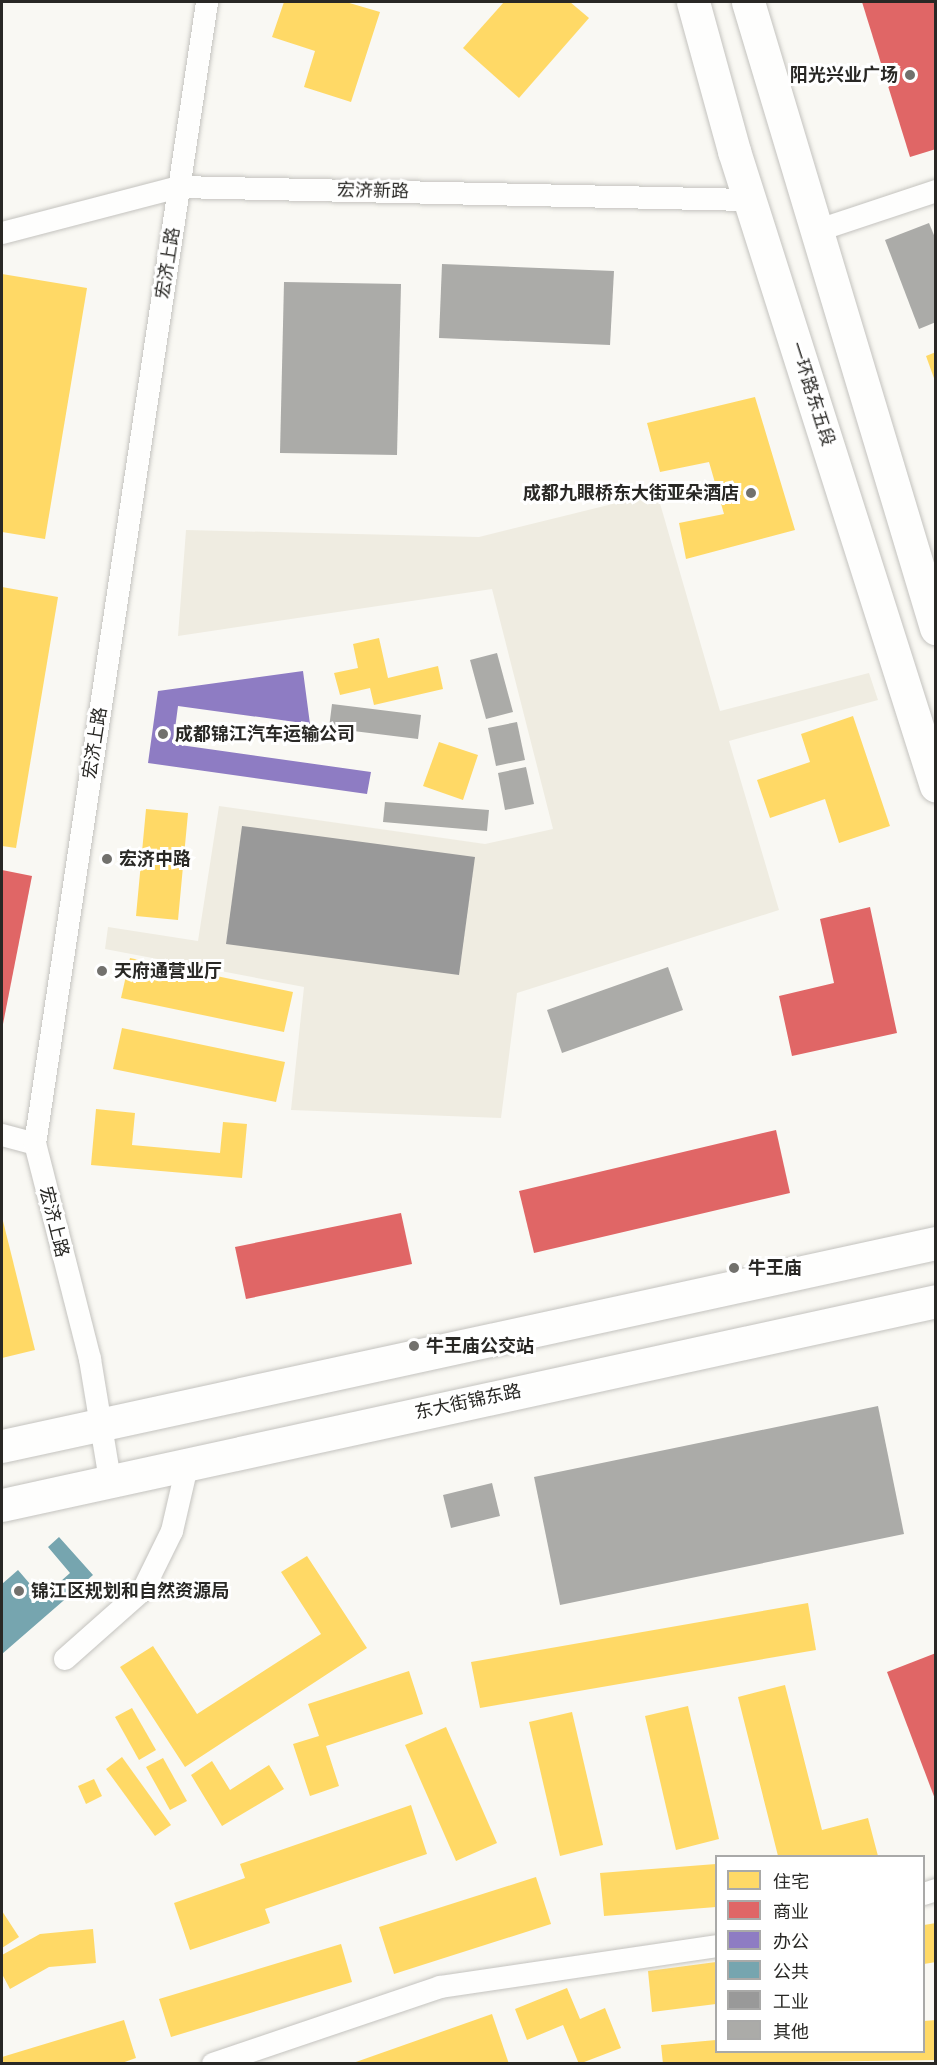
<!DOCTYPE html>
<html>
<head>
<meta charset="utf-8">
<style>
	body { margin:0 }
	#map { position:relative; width:937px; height:2065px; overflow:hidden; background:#f9f8f3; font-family:"Varela Round","Noto Sans SC",sans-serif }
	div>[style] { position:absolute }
	.built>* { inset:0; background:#efece1 }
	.homes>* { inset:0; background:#ffd966 }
	.shops>* { inset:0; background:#e06666 }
	.offices>* { inset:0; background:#8e7cc3 }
	.public>* { inset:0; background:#76a5af }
	.industry>* { inset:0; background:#999 }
	.building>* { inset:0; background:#ababa8 }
	.roads { filter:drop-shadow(0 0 2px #c4c3bf) drop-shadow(0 0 2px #c4c3bf) }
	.street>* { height:22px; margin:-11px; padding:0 11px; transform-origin:11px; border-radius:11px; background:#fefefd }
	.primary>* { height:33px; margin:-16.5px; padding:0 16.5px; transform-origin:16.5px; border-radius:16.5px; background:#fefefd }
	.dots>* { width:16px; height:16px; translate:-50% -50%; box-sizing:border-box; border:3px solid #fff; border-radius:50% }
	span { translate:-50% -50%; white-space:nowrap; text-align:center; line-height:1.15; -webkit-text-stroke:6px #fff; paint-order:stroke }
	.poi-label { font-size:18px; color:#292825; font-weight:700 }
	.right { translate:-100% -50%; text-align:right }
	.left { translate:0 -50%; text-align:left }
	.street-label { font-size:18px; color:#292825 }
	.frame { position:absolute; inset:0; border:3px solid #292825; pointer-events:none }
	.legend { position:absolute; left:715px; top:1855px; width:210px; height:198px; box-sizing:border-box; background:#fff; border:2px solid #a9a9a8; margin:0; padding:8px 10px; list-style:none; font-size:18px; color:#292825 }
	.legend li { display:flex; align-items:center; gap:12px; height:30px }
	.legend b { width:30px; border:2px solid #a9a9a8 }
</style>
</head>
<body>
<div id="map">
	<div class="built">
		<div style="clip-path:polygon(657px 493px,720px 711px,869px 673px,878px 700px,729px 741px,779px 910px,517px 993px,501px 1118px,291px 1110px,304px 987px,105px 949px,108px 927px,198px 941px,219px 806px,485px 844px,553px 829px,492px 589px,178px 636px,186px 530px,479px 537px)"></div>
	</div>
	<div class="homes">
		<div style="clip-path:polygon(284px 2px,346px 2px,380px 12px,351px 102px,304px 87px,315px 51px,272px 37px)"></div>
		<div style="clip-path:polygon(504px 2px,570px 2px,589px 18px,519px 98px,463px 48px)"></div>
		<div style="clip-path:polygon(2px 274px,87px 288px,45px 539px,2px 532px)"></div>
		<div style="clip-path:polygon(936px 352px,936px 381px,935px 381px,926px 356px)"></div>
		<div style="clip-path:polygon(755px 397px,795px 530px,686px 559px,679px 523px,724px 514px,709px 462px,660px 472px,647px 423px)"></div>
		<div style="clip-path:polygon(2px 587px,58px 597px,16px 848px,2px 846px)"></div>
		<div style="clip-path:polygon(379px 638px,388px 678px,438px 666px,443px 689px,374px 705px,370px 688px,340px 695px,334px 673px,358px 668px,353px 644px)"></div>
		<div style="clip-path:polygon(853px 716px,890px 826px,839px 843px,825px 799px,770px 818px,757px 780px,810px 762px,801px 734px)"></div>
		<div style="clip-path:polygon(439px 742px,478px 755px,463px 800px,423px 786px)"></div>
		<div style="clip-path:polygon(146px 809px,188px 813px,178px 920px,136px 916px)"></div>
		<div style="clip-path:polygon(130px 958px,293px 992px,284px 1032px,121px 998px)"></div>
		<div style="clip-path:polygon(122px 1028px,285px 1062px,276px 1102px,113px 1069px)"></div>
		<div style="clip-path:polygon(96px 1109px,135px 1113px,132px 1145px,220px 1153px,223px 1122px,247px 1124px,242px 1178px,91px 1165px)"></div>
		<div style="clip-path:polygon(2px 1217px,35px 1350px,2px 1358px)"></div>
		<div style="clip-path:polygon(307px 1556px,367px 1648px,185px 1767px,120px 1667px,153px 1646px,197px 1714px,321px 1634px,281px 1572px)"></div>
		<div style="clip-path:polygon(808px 1603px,816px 1650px,480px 1708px,471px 1662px)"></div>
		<div style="clip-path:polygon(409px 1671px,423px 1714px,326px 1746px,339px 1786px,310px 1796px,293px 1744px,319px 1736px,308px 1704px)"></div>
		<div style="clip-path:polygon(785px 1685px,822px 1830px,868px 1818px,878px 1856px,778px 1856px,738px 1697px)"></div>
		<div style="clip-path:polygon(688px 1706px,719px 1839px,676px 1850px,645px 1716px)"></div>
		<div style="clip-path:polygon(132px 1708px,156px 1750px,139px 1760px,115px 1717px)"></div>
		<div style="clip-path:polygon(572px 1712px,603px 1845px,560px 1856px,529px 1722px)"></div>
		<div style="clip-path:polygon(446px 1727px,497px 1843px,456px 1861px,405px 1745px)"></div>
		<div style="clip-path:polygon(122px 1757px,171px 1825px,155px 1836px,106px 1769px)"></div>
		<div style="clip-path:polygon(163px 1758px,187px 1801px,170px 1810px,146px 1767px)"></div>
		<div style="clip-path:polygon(212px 1761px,230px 1790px,269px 1765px,284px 1789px,222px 1826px,191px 1775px)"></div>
		<div style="clip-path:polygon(94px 1779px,102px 1796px,86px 1804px,78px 1786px)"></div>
		<div style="clip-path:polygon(411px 1805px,427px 1854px,265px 1909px,270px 1923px,190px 1950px,174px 1903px,245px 1878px,240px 1864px)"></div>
		<div style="clip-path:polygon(716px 1864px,716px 1907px,604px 1916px,600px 1873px)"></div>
		<div style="clip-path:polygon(536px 1877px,551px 1924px,394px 1974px,379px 1927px)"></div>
		<div style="clip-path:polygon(2px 1911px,19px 1937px,2px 1948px)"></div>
		<div style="clip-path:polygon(936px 1923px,936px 1962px,924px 1964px,924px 1925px)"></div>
		<div style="clip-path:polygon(93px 1929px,96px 1963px,49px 1967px,10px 1989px,2px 1974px,2px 1955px,40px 1934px)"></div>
		<div style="clip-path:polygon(341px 1944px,352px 1982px,171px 2037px,159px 1999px)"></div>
		<div style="clip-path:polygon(716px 1962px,716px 2004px,652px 2012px,648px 1971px)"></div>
		<div style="clip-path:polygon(567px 1988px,580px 2019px,605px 2008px,621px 2048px,579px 2064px,563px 2025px,527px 2040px,515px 2009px)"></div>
		<div style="clip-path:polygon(492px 2014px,509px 2064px,353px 2064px,353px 2063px)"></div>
		<div style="clip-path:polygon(124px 2020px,136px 2058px,119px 2064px,2px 2064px,2px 2057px)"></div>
		<div style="clip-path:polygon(936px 2020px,936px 2060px,663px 2064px,661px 2045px,716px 2040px,716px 2052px,924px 2052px,924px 2021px)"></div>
	</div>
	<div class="shops">
		<div style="clip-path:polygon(862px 2px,936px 2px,936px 149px,910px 157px)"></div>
		<div style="clip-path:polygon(2px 870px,32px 876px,3px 1024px,2px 1024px)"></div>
		<div style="clip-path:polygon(870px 907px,897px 1033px,792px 1056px,779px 996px,834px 983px,820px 919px)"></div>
		<div style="clip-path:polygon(776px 1130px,790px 1193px,534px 1253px,519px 1191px)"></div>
		<div style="clip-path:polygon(401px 1213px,412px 1264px,246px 1299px,235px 1247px)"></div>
		<div style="clip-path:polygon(936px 1653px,936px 1799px,935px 1799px,887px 1672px)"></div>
	</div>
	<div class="offices">
		<div style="clip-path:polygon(303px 671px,310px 724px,178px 706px,173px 744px,371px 772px,367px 794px,148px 763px,158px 691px)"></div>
	</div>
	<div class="public">
		<div style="clip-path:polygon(59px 1537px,93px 1575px,2px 1654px,2px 1584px,18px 1570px,42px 1598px,70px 1573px,48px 1547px)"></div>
	</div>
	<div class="industry">
		<div style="clip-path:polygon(242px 826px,475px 857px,459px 975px,226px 944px)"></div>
	</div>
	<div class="building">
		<div style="clip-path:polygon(929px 223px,936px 240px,936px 322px,919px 329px,885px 240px)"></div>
		<div style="clip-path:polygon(442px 264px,614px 271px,610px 345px,439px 338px)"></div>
		<div style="clip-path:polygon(284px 282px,401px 284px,397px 455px,280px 453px)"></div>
		<div style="clip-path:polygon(497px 653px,513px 712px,486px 719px,470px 660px)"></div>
		<div style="clip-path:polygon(332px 704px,421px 715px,418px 739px,329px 728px)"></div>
		<div style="clip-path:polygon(517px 722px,525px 760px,496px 766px,488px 728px)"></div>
		<div style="clip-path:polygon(526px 767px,534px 804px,505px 810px,498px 773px)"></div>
		<div style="clip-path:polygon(385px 802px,489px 810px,487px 831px,383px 822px)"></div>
		<div style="clip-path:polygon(668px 967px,683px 1010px,562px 1053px,547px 1010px)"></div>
		<div style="clip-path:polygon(878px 1406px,904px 1534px,560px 1605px,534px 1477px)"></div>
		<div style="clip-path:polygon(492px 1483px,500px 1516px,451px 1528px,443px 1495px)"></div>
	</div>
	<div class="roads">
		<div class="street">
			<div style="left:813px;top:232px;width:130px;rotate:-18.4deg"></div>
			<div style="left:2px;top:233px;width:183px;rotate:-14.6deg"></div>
			<div style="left:179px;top:187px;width:570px;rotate:1.31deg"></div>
			<div style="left:2px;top:1135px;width:34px;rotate:15deg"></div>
			<div style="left:110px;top:1480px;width:123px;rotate:-99.4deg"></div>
			<div style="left:90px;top:1359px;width:222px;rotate:-104.3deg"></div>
			<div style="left:35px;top:1144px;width:1155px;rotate:-81.43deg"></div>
			<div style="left:65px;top:1659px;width:104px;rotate:-41.5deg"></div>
			<div style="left:143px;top:1590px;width:66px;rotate:-63.8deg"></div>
			<div style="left:172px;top:1531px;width:71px;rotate:-76.9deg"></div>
			<div style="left:924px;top:1894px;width:13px;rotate:-18deg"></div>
			<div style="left:213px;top:2064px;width:240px;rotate:-18.7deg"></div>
			<div style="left:440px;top:1987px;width:279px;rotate:-8.4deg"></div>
		</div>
		<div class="primary">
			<div style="left:693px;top:2px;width:155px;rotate:74.6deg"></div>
			<div style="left:734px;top:151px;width:666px;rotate:72.35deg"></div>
			<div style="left:748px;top:2px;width:654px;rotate:73.28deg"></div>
			<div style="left:2px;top:1446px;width:956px;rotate:-12.26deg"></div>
			<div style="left:2px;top:1505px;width:956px;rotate:-12.32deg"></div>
		</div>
	</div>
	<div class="dots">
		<div style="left:910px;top:75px;background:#72716d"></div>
		<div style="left:751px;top:493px;background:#72716d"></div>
		<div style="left:163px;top:734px;background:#72716d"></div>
		<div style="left:107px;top:859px;background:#72716d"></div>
		<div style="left:102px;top:971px;background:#72716d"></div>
		<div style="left:734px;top:1268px;background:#72716d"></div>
		<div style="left:414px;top:1346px;background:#72716d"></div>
		<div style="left:19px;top:1591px;background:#72716d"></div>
	</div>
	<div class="poi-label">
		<span class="right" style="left:898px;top:75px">阳光兴业广场</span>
		<span class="right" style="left:739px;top:493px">成都九眼桥东大街亚朵酒店</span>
		<span class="left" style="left:175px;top:734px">成都锦江汽车运输公司</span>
		<span class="left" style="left:119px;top:859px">宏济中路</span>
		<span class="left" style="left:114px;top:971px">天府通营业厅</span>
		<span class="left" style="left:748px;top:1268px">牛王庙</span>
		<span class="left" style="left:426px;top:1346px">牛王庙公交站</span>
		<span class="left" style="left:31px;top:1591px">锦江区规划和自然资源局</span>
	</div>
	<div class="street-label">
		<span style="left:373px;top:191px;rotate:1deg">宏济新路</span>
		<span style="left:168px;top:263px;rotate:-81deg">宏济上路</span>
		<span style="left:812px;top:394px;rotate:72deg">一环路东五段</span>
		<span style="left:95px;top:743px;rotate:-81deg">宏济上路</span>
		<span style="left:54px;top:1222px;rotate:76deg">宏济上路</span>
		<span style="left:468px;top:1402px;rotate:-12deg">东大街锦东路</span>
	</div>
	<div class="frame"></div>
	<ul class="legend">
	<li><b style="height:16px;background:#ffd966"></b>住宅</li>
	<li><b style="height:16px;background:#e06666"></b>商业</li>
	<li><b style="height:16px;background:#8e7cc3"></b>办公</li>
	<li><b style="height:16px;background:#76a5af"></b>公共</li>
	<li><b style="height:16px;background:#999"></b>工业</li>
	<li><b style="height:16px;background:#ababa8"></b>其他</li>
	</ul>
</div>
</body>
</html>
